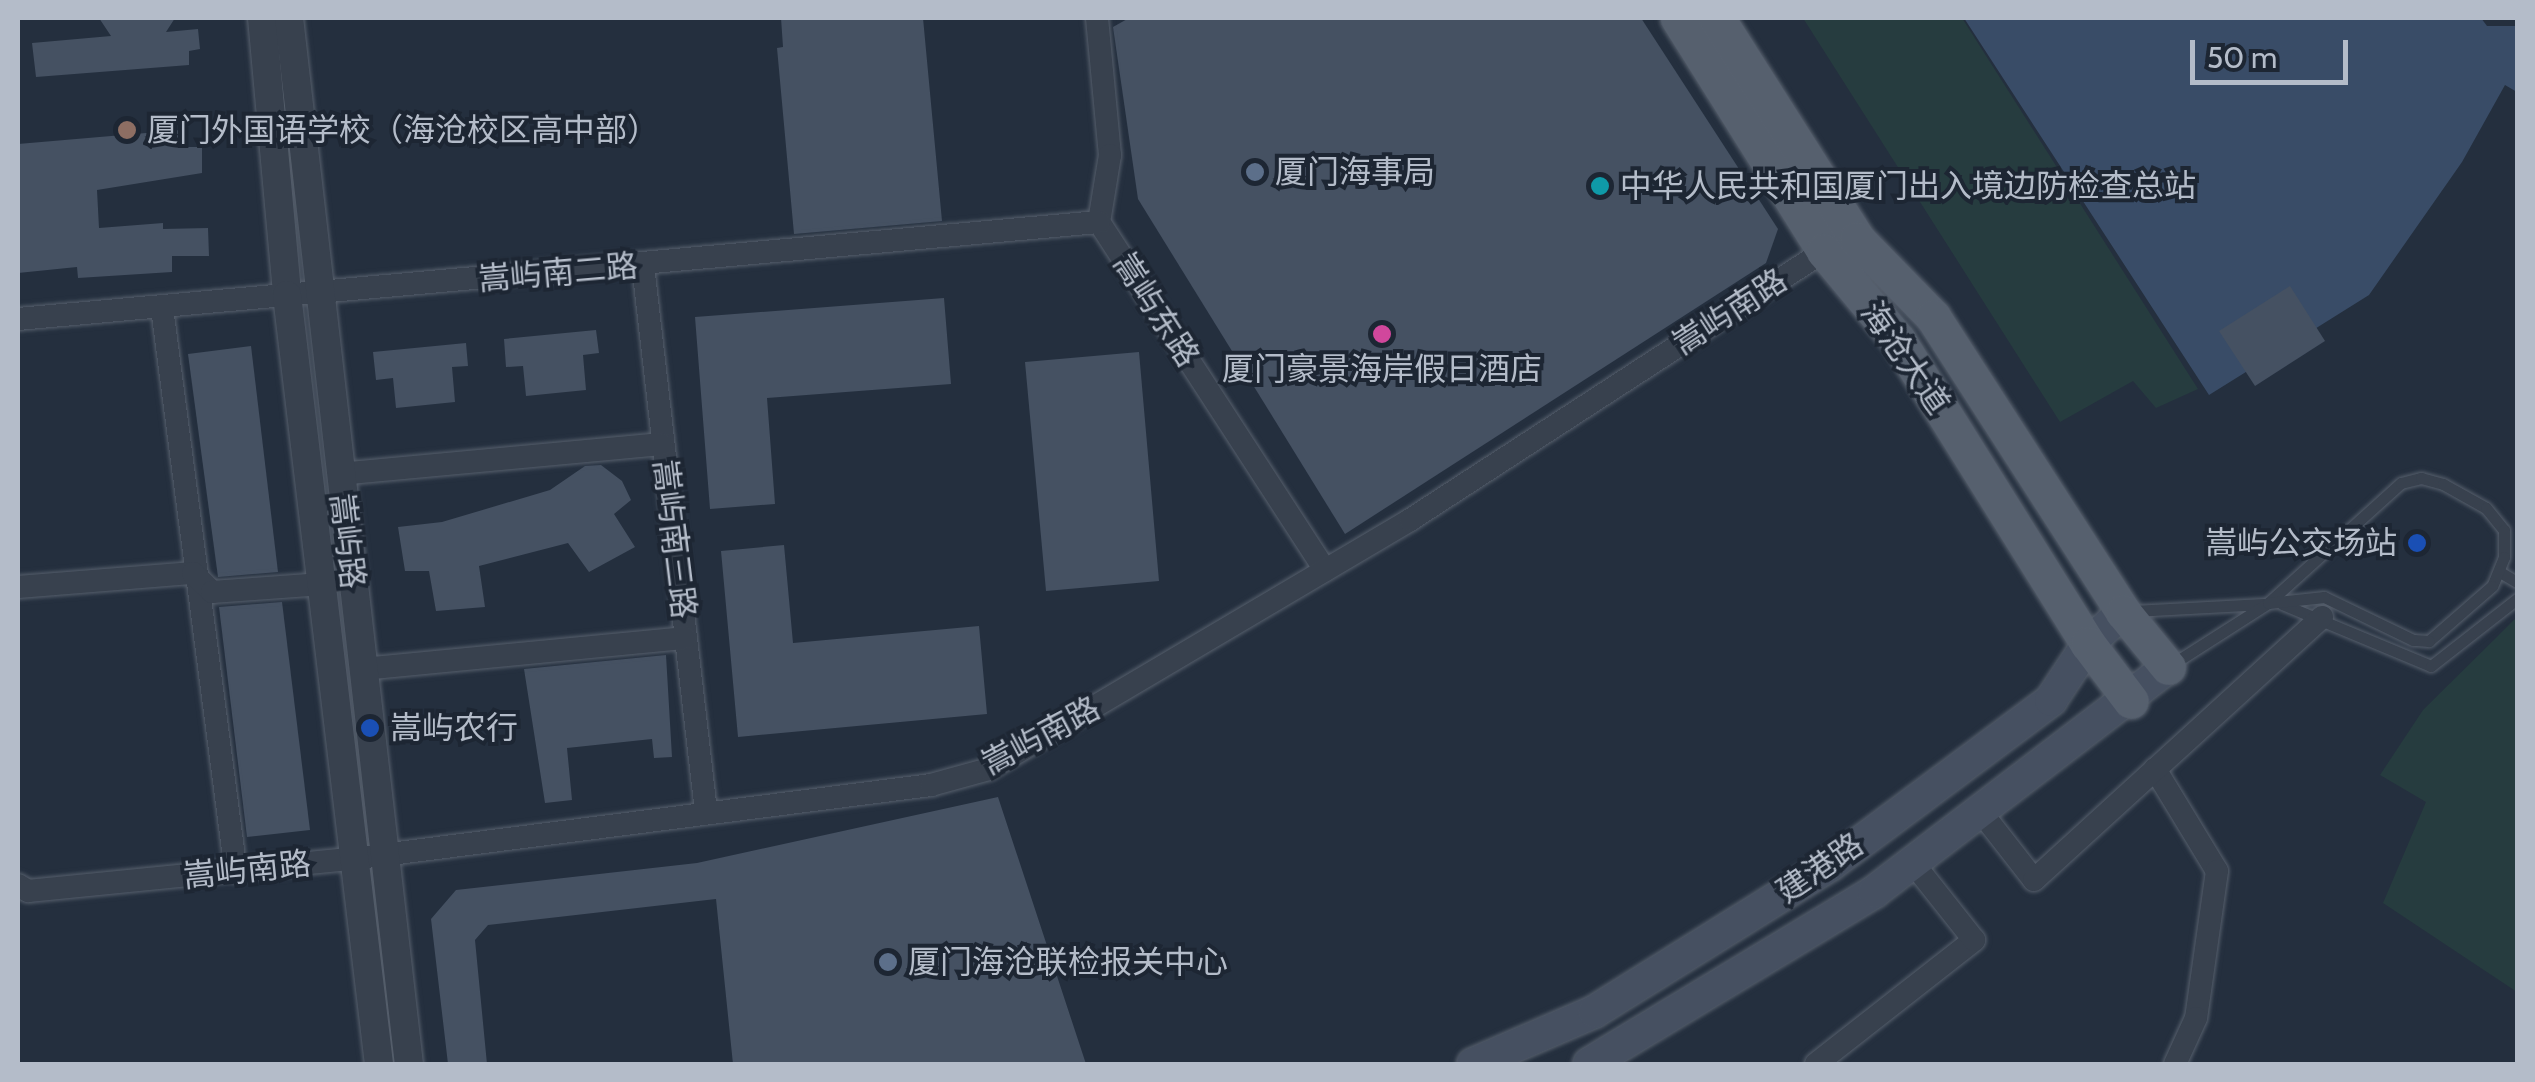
<!DOCTYPE html>
<html>
<head>
<meta charset="utf-8">
<style>
	body { margin:0 }
	#map { position:relative; width:2535px; height:1082px; overflow:hidden; background:#242f3e; font-family:Cabin,"Noto Sans SC",sans-serif }
	div>[style] { position:absolute }
	.green>* { inset:0; background:#263c3f }
	.water>* { inset:0; background:#394c67 }
	.building>* { inset:0; background:#455162 }
	.roads { filter:drop-shadow(0 0 2px #565f6c) drop-shadow(0 0 2px #565f6c) }
	.service>* { height:11px; margin:-5.5px; padding:0 5.5px; transform-origin:5.5px; border-radius:5.5px; background:#38414e }
	.minor>* { height:22px; margin:-11px; padding:0 11px; transform-origin:11px; border-radius:11px; background:#38414e }
	.tertiary>* { height:28px; margin:-14px; padding:0 14px; transform-origin:14px; border-radius:14px; background:#38414e }
	.secondary>* { height:32px; margin:-16px; padding:0 16px; transform-origin:16px; border-radius:16px; background:#465061 }
	.primary>* { height:35px; margin:-17.5px; padding:0 17.5px; transform-origin:17.5px; border-radius:17.5px; background:#56606e }
	.dots>* { width:28px; height:28px; translate:-50% -50%; box-sizing:border-box; border:5px solid #1d2633; border-radius:50% }
	span { translate:-50% -50%; white-space:nowrap; text-align:center; line-height:1.15; -webkit-text-stroke:8px #1d2633; paint-order:stroke }
	.poi-label { font-size:32px; color:#b4bcc9 }
	.left { translate:0 -50%; text-align:left }
	.right { translate:-100% -50%; text-align:right }
	.street-label { font-size:32px; color:#b4bcc9 }
	.frame { position:absolute; inset:0; border:20px solid #b4bcc9; pointer-events:none }
	.scale { position:absolute; left:2190px; top:40px; width:158px; height:45px; box-sizing:border-box; border:5px solid #b4bcc9; border-top:0; padding-left:12px; font-size:30px; line-height:35px; white-space:nowrap; color:#b4bcc9; -webkit-text-stroke:8px #1d2633; paint-order:stroke }
</style>
</head>
<body>
<div id="map">
	<div class="green">
		<div style="clip-path:polygon(1803px 18px,1962px 18px,2198px 389px,2156px 408px,2133px 381px,2060px 422px)"></div>
		<div style="clip-path:polygon(2517px 617px,2517px 992px,2383px 903px,2426px 802px,2380px 775px,2423px 710px)"></div>
	</div>
	<div class="water">
		<div style="clip-path:polygon(1964px 18px,2481px 18px,2487px 26px,2517px 26px,2517px 92px,2505px 85px,2462px 162px,2369px 295px,2209px 395px)"></div>
	</div>
	<div class="building">
		<div style="clip-path:polygon(99px 18px,175px 18px,166px 32px,198px 29px,200px 49px,189px 51px,189px 65px,36px 77px,32px 43px,111px 36px)"></div>
		<div style="clip-path:polygon(781px 18px,923px 18px,942px 221px,794px 234px,777px 48px,783px 47px)"></div>
		<div style="clip-path:polygon(1129px 18px,1641px 18px,1778px 229px,1766px 263px,1345px 534px,1138px 199px,1113px 27px)"></div>
		<div style="clip-path:polygon(181px 130px,182px 147px,202px 147px,202px 173px,97px 190px,99px 228px,163px 223px,163px 229px,208px 228px,209px 256px,172px 256px,172px 272px,78px 278px,77px 267px,18px 273px,18px 144px)"></div>
		<div style="clip-path:polygon(2290px 286px,2325px 341px,2255px 386px,2219px 331px)"></div>
		<div style="clip-path:polygon(944px 298px,951px 384px,767px 398px,775px 504px,710px 509px,695px 317px)"></div>
		<div style="clip-path:polygon(596px 330px,599px 353px,583px 355px,586px 390px,526px 396px,523px 366px,506px 367px,504px 339px)"></div>
		<div style="clip-path:polygon(466px 343px,468px 366px,452px 367px,455px 402px,396px 408px,393px 378px,376px 380px,373px 352px)"></div>
		<div style="clip-path:polygon(251px 346px,278px 572px,218px 577px,188px 354px)"></div>
		<div style="clip-path:polygon(1139px 352px,1159px 581px,1046px 591px,1025px 362px)"></div>
		<div style="clip-path:polygon(601px 465px,622px 481px,631px 500px,614px 514px,635px 547px,589px 572px,568px 543px,479px 566px,485px 607px,436px 611px,429px 571px,405px 571px,398px 527px,442px 522px,550px 490px,585px 466px)"></div>
		<div style="clip-path:polygon(784px 545px,793px 643px,979px 626px,987px 714px,738px 737px,721px 551px)"></div>
		<div style="clip-path:polygon(282px 602px,310px 830px,247px 837px,219px 607px)"></div>
		<div style="clip-path:polygon(666px 655px,672px 757px,654px 758px,652px 739px,567px 748px,572px 800px,545px 803px,524px 669px)"></div>
		<div style="clip-path:polygon(998px 797px,1086px 1064px,733px 1064px,716px 899px,488px 925px,475px 940px,487px 1064px,448px 1064px,431px 919px,456px 890px,697px 863px)"></div>
	</div>
	<div class="roads">
		<div class="service">
			<div style="left:2500px;top:572px;width:21px;rotate:31deg"></div>
			<div style="left:2282px;top:604px;width:161px;rotate:22.6deg"></div>
			<div style="left:2431px;top:666px;width:110px;rotate:-38deg"></div>
			<div style="left:2133px;top:611px;width:131px;rotate:-3.1deg"></div>
			<div style="left:2171px;top:665px;width:115px;rotate:-32.6deg"></div>
			<div style="left:2268px;top:603px;width:179px;rotate:-42.1deg"></div>
			<div style="left:2401px;top:483px;width:21px;rotate:-14deg"></div>
			<div style="left:2421px;top:478px;width:23px;rotate:15deg"></div>
			<div style="left:2443px;top:484px;width:49px;rotate:29.2deg"></div>
			<div style="left:2486px;top:508px;width:28px;rotate:51deg"></div>
			<div style="left:2504px;top:530px;width:27px;rotate:90deg"></div>
			<div style="left:2504px;top:557px;width:31px;rotate:112deg"></div>
			<div style="left:2492px;top:586px;width:84px;rotate:138.9deg"></div>
			<div style="left:2429px;top:641px;width:16px;rotate:-176deg"></div>
			<div style="left:2413px;top:640px;width:99px;rotate:-154.2deg"></div>
			<div style="left:2324px;top:597px;width:56px;rotate:173.9deg"></div>
		</div>
		<div class="minor">
			<div style="left:1097px;top:18px;width:138px;rotate:84.6deg"></div>
			<div style="left:1110px;top:155px;width:68px;rotate:99.3deg"></div>
			<div style="left:1099px;top:222px;width:415px;rotate:57deg"></div>
			<div style="left:643px;top:266px;width:549px;rotate:83.41deg"></div>
			<div style="left:162px;top:308px;width:569px;rotate:82.53deg"></div>
			<div style="left:18px;top:319px;width:1085px;rotate:-5.13deg"></div>
			<div style="left:339px;top:474px;width:324px;rotate:-5.3deg"></div>
			<div style="left:18px;top:587px;width:176px;rotate:-4.6deg"></div>
			<div style="left:193px;top:573px;width:27px;rotate:45deg"></div>
			<div style="left:212px;top:592px;width:111px;rotate:-4.1deg"></div>
			<div style="left:363px;top:669px;width:324px;rotate:-5.5deg"></div>
			<div style="left:2155px;top:769px;width:119px;rotate:58.7deg"></div>
			<div style="left:2217px;top:871px;width:148px;rotate:98.1deg"></div>
			<div style="left:2196px;top:1018px;width:51px;rotate:114.5deg"></div>
			<div style="left:1981px;top:812px;width:86px;rotate:52.1deg"></div>
			<div style="left:2034px;top:880px;width:390px;rotate:-42.4deg"></div>
			<div style="left:18px;top:885px;width:12px;rotate:31deg"></div>
			<div style="left:28px;top:891px;width:325px;rotate:-5.7deg"></div>
			<div style="left:351px;top:859px;width:585px;rotate:-7.27deg"></div>
			<div style="left:931px;top:785px;width:60px;rotate:-15.4deg"></div>
			<div style="left:989px;top:769px;width:489px;rotate:-30.6deg"></div>
			<div style="left:1410px;top:520px;width:494px;rotate:-33deg"></div>
			<div style="left:1816px;top:1064px;width:201px;rotate:-38.1deg"></div>
			<div style="left:1974px;top:940px;width:98px;rotate:-128.4deg"></div>
		</div>
		<div class="tertiary">
			<div style="left:262px;top:18px;width:278px;rotate:84.8deg"></div>
			<div style="left:287px;top:295px;width:774px;rotate:83.18deg"></div>
			<div style="left:289px;top:18px;width:1053px;rotate:83.46deg"></div>
		</div>
		<div class="secondary">
			<div style="left:1473px;top:1064px;width:132px;rotate:-23.3deg"></div>
			<div style="left:1594px;top:1012px;width:278px;rotate:-31.9deg"></div>
			<div style="left:1830px;top:865px;width:276px;rotate:-36.7deg"></div>
			<div style="left:2051px;top:700px;width:67px;rotate:-56.5deg"></div>
			<div style="left:2088px;top:644px;width:47px;rotate:-42.4deg"></div>
			<div style="left:1589px;top:1064px;width:333px;rotate:-31.1deg"></div>
			<div style="left:1874px;top:892px;width:370px;rotate:-37.4deg"></div>
		</div>
		<div class="primary">
			<div style="left:1678px;top:18px;width:275px;rotate:57.9deg"></div>
			<div style="left:1824px;top:251px;width:116px;rotate:50.3deg"></div>
			<div style="left:1898px;top:340px;width:358px;rotate:58deg"></div>
			<div style="left:2088px;top:644px;width:71px;rotate:53deg"></div>
			<div style="left:1717px;top:18px;width:262px;rotate:57.6deg"></div>
			<div style="left:1857px;top:239px;width:109px;rotate:45.7deg"></div>
			<div style="left:1933px;top:317px;width:351px;rotate:57.2deg"></div>
			<div style="left:2123px;top:612px;width:71px;rotate:50.7deg"></div>
		</div>
	</div>
	<div class="dots">
		<div style="left:127px;top:130px;background:#8d6e63"></div>
		<div style="left:1255px;top:172px;background:#5c6f8a"></div>
		<div style="left:1600px;top:186px;background:#0f9aa8"></div>
		<div style="left:1382px;top:334px;background:#d1479c"></div>
		<div style="left:2417px;top:543px;background:#1a4fb4"></div>
		<div style="left:370px;top:728px;background:#1a4fb4"></div>
		<div style="left:888px;top:962px;background:#5c6f8a"></div>
	</div>
	<div class="poi-label">
		<span class="left" style="left:147px;top:130px">厦门外国语学校（海沧校区高中部）</span>
		<span class="left" style="left:1275px;top:172px">厦门海事局</span>
		<span class="left" style="left:1620px;top:186px">中华人民共和国厦门出入境边防检查总站</span>
		<span style="left:1382px;top:369px">厦门豪景海岸假日酒店</span>
		<span class="right" style="left:2397px;top:543px">嵩屿公交场站</span>
		<span class="left" style="left:390px;top:728px">嵩屿农行</span>
		<span class="left" style="left:908px;top:962px">厦门海沧联检报关中心</span>
	</div>
	<div class="street-label">
		<span style="left:558px;top:273px;rotate:-5deg">嵩屿南二路</span>
		<span style="left:1156px;top:310px;rotate:57deg">嵩屿东路</span>
		<span style="left:1730px;top:312px;rotate:-33deg">嵩屿南路</span>
		<span style="left:1905px;top:358px;rotate:55deg">海沧大道</span>
		<span style="left:674px;top:539px;rotate:83deg">嵩屿南三路</span>
		<span style="left:347px;top:541px;rotate:83deg">嵩屿路</span>
		<span style="left:1041px;top:736px;rotate:-28deg">嵩屿南路</span>
		<span style="left:1820px;top:868px;rotate:-34deg">建港路</span>
		<span style="left:247px;top:870px;rotate:-6deg">嵩屿南路</span>
	</div>
	<div class="frame"></div>
	<div class="scale">50 m</div>
</div>
</body>
</html>
